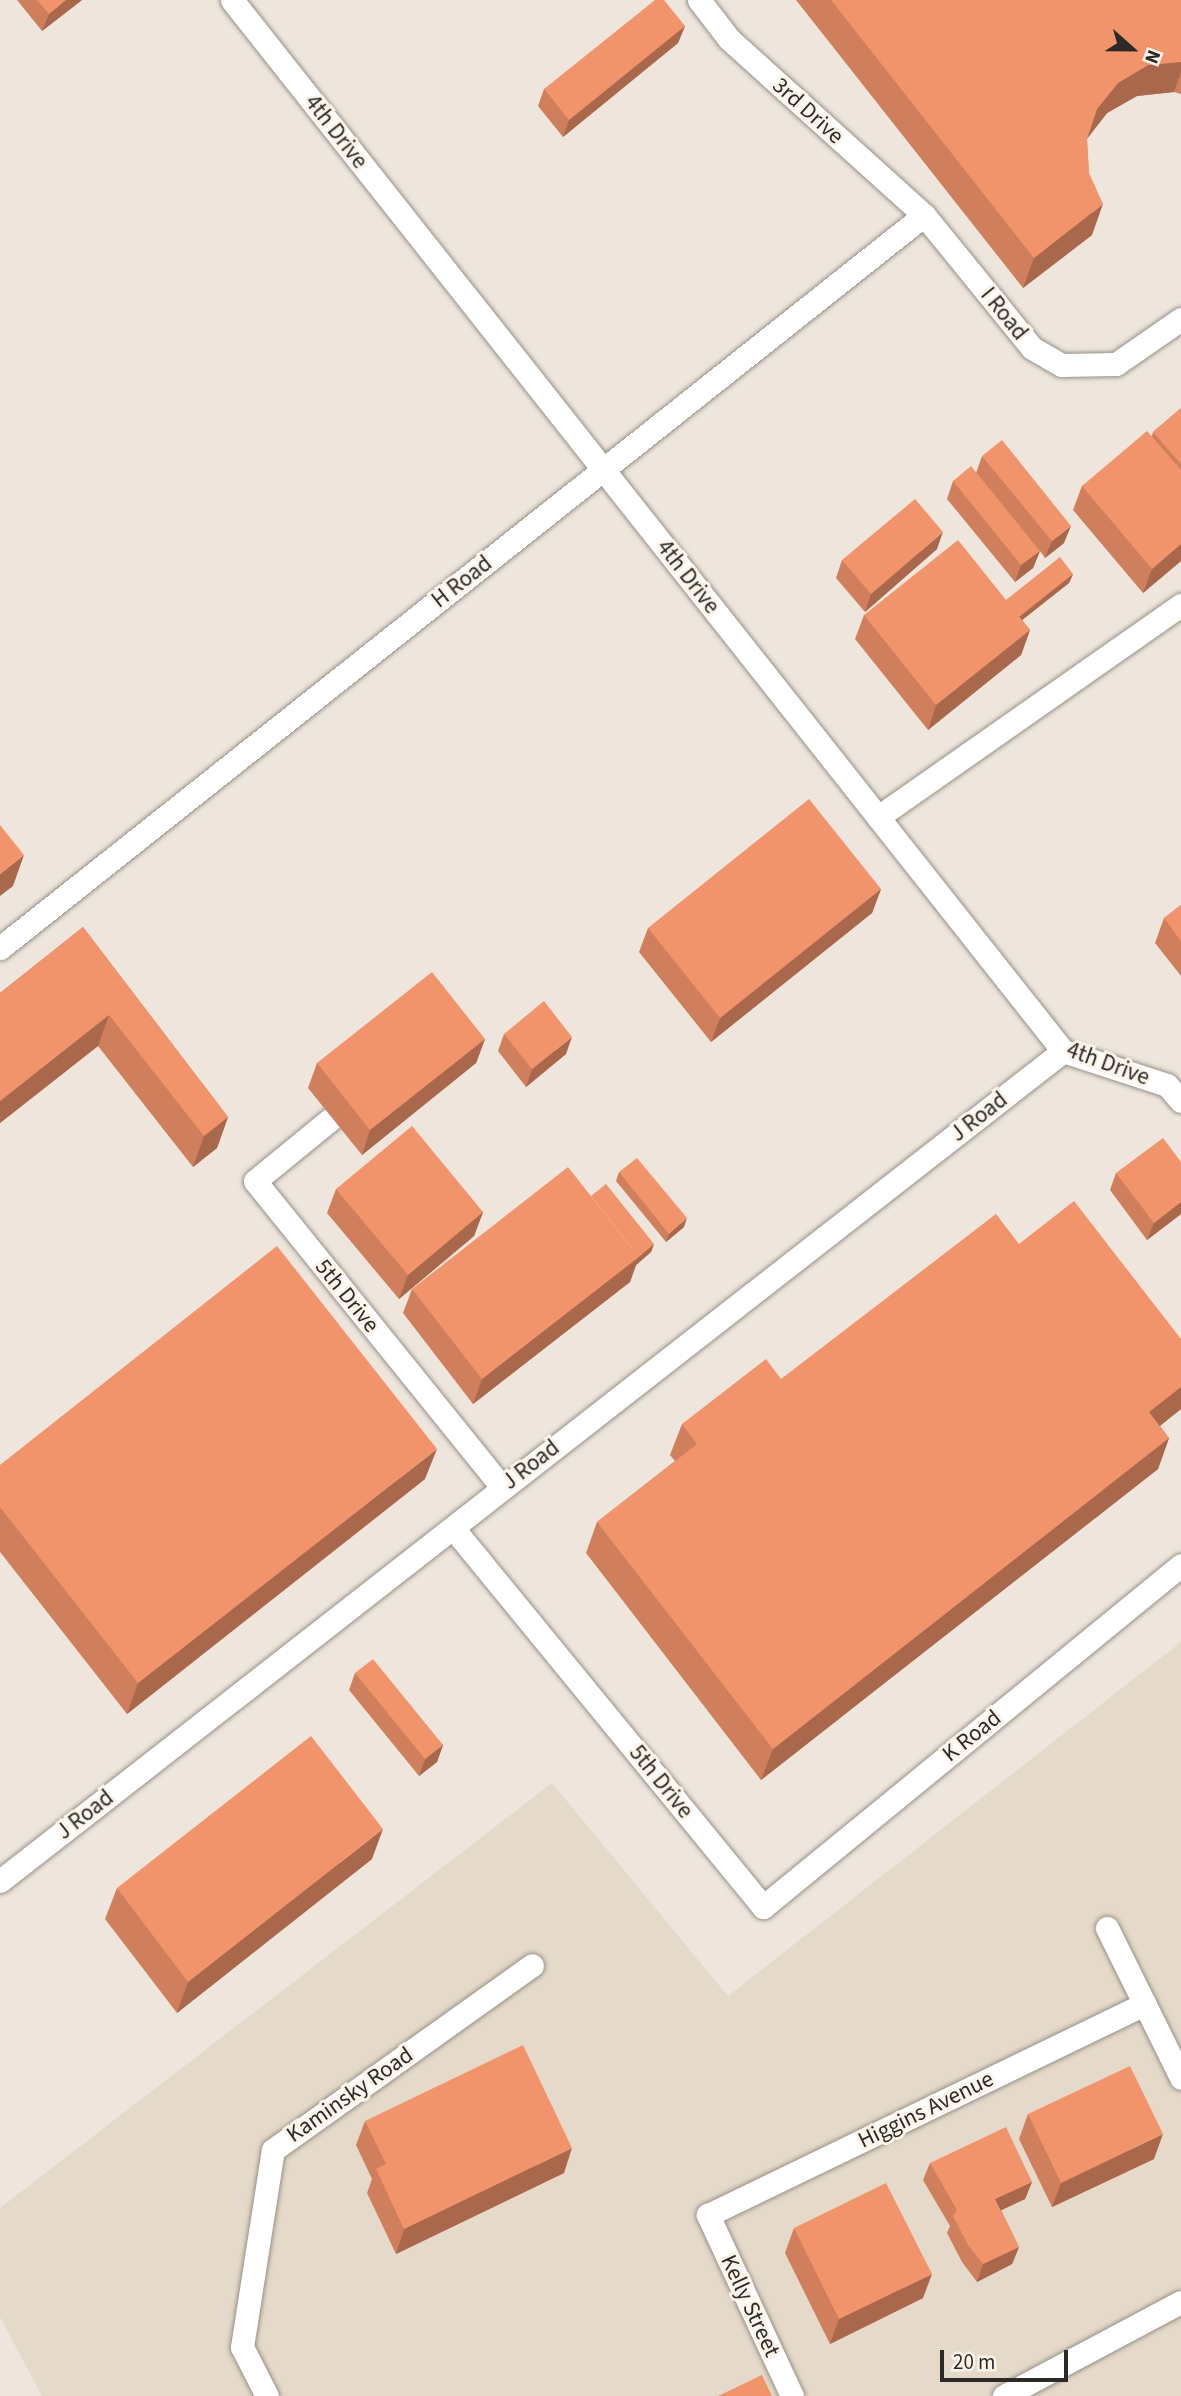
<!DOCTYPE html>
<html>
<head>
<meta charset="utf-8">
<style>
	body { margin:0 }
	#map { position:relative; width:1181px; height:2396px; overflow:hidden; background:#eee6dd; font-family:"Source Sans 3",sans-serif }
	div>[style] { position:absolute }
	.built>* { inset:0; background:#e5d9c9 }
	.roads { filter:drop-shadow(0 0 2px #979087) drop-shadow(0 0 2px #979087) }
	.lane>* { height:23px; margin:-11.5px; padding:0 11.5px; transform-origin:11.5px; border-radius:11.5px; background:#fff }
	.wall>* { inset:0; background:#cf7f5c }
	.shaded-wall>* { inset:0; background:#a9684b }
	.building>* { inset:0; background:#f1946b }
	span { translate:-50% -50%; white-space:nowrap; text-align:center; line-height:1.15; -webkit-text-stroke:6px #fbf4ea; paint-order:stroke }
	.street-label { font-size:23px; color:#2c2a26 }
	.north { position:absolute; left:1097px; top:14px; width:70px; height:70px; -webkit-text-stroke:5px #fbf4ea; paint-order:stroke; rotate:111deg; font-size:19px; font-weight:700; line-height:28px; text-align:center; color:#2c2a26 }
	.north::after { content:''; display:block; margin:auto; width:24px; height:32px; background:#2c2a26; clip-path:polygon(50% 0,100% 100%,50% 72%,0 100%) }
	.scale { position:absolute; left:940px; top:2350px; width:128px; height:32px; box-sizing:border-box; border:4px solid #2c2a26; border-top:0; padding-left:9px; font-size:21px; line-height:24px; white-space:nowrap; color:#2c2a26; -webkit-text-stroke:5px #fbf4ea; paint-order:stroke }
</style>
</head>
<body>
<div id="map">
	<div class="built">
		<div style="clip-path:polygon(1181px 1642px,1181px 2396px,42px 2396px,0 2317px,0 2208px,552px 1783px,728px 1996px)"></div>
	</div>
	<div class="roads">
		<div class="lane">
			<div style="left:232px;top:0;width:1340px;rotate:51.67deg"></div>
			<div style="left:1063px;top:1051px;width:109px;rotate:18.1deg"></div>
			<div style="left:1167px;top:1085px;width:21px;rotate:49deg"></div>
			<div style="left:699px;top:0;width:49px;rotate:52.4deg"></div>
			<div style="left:729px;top:39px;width:263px;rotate:42.1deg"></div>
			<div style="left:924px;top:215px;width:171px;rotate:50.9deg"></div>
			<div style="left:1032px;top:348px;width:34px;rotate:30deg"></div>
			<div style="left:1062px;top:365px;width:54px;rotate:-1.1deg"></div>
			<div style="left:1116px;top:364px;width:79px;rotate:-34.7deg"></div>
			<div style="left:878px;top:817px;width:370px;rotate:-35deg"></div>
			<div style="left:0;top:948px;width:1179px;rotate:-38.42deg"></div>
			<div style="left:332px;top:1118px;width:99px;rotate:140.7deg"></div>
			<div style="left:255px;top:1181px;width:393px;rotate:51.1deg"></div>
			<div style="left:453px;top:1528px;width:490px;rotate:50.7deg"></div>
			<div style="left:763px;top:1907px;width:540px;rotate:-39.29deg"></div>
			<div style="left:0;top:1881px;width:1349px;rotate:-37.98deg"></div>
			<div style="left:1107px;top:1928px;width:167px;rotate:63.7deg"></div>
			<div style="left:267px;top:2396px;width:55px;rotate:-117deg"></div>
			<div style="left:242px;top:2347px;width:199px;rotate:-81.1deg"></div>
			<div style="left:273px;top:2150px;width:318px;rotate:-35.5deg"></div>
			<div style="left:792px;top:2396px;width:200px;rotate:-114.9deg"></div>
			<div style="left:708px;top:2215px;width:485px;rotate:-25.8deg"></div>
			<div style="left:1004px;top:2396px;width:200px;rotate:-28deg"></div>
		</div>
	</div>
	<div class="wall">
		<div style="clip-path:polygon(17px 0,82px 0,42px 31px)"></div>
		<div style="clip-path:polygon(796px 0,1181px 0,1181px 94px,1174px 92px,1137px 96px,1107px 113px,1087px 139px,1092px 235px,1023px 288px)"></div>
		<div style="clip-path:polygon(685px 26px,678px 43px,563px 137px,538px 106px,544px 89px)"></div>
		<div style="clip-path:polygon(1181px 408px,1181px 561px,1143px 593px,1073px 510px,1082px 486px,1152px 436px,1153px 432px)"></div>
		<div style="clip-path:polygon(982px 456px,1064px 543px,1045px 558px,1040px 551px,1033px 568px,1015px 582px,947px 499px,953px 481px,976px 473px)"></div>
		<div style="clip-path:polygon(937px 549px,865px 612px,836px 578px,842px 560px)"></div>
		<div style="clip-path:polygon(1073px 574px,1069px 583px,1022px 620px,1030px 630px,1021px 655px,928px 730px,855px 639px,864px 615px,1006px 600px)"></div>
		<div style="clip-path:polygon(881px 889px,872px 913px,711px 1042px,639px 952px,648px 928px)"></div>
		<div style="clip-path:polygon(1181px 905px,1181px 976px,1155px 943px,1164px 918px)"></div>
		<div style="clip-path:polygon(83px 927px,228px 1117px,217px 1148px,193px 1167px,98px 1046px,0 1123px,0 993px)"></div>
		<div style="clip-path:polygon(504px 1034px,566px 1054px,526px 1087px,498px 1051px)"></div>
		<div style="clip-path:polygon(485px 1039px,476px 1063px,362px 1155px,308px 1088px,317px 1063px)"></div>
		<div style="clip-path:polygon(1181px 1162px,1181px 1214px,1147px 1240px,1110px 1190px,1116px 1173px)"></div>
		<div style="clip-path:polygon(619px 1172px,684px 1227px,666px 1242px,616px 1181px)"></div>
		<div style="clip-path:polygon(336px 1189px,483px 1212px,474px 1236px,399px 1299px,327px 1213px)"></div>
		<div style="clip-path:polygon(654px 1244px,651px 1252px,636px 1265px,630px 1282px,473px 1404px,403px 1313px,412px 1289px)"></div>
		<div style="clip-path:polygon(1019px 1244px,1181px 1339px,1181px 1409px,1160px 1426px,1169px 1438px,1158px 1469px,761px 1780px,586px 1553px,597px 1522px,675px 1461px,670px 1455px,682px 1424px,781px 1379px)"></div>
		<div style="clip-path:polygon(0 1465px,425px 1479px,127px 1714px,0 1552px)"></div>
		<div style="clip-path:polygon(355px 1673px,443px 1745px,437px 1762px,419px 1776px,349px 1690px)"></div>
		<div style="clip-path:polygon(372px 1859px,177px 2013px,105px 1919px,117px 1888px)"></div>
		<div style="clip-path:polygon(1028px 2114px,1154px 2159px,1052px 2207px,1019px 2139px)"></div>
		<div style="clip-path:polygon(365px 2121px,564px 2173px,396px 2254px,367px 2193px,372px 2179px,356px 2145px)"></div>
		<div style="clip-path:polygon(930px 2163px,1032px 2182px,1025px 2199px,1001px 2210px,1019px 2247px,1012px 2264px,977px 2282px,962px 2262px,947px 2233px,950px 2226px,923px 2180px)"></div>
		<div style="clip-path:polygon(794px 2228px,923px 2298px,830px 2344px,785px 2253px)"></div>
	</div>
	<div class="shaded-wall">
		<div style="clip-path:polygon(66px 0,82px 0,42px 31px,49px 14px)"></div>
		<div style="clip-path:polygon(685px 26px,678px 43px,563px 137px,569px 120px)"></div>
		<div style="clip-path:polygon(1181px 62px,1181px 72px,1174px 92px,1137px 96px,1107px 113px,1086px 140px,1097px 109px,1118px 83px,1148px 65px)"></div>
		<div style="clip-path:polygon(1103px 204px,1092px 235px,1023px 288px,1034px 258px)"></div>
		<div style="clip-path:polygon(1071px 526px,1064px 543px,1045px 558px,1052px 541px)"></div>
		<div style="clip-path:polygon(943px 532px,937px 549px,865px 612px,871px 594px)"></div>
		<div style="clip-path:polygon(1181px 544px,1181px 561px,1143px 593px,1152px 569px)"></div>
		<div style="clip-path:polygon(1040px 551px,1033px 568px,1015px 582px,1021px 565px)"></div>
		<div style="clip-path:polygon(1073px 574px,1069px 583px,1007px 632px,1011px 623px)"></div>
		<div style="clip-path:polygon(1030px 630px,1021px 655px,928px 730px,936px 705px)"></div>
		<div style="clip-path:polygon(24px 855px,13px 886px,0 896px,0 874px)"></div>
		<div style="clip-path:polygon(881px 889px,872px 913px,711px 1042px,720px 1018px)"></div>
		<div style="clip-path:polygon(109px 1015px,98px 1046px,0 1123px,0 1101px)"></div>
		<div style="clip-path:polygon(572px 1037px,566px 1054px,526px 1087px,532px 1069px)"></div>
		<div style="clip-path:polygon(485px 1039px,476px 1063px,362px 1155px,370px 1130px)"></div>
		<div style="clip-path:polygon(228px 1117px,217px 1148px,193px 1167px,204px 1136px)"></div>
		<div style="clip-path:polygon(1181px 1202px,1181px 1214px,1147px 1240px,1154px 1223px)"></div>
		<div style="clip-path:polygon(483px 1212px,474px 1236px,399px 1299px,408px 1275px)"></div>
		<div style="clip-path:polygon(687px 1218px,684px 1227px,666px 1242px,669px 1234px)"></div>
		<div style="clip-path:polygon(654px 1244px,651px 1252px,636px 1265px,630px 1282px,473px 1404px,482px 1379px)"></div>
		<div style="clip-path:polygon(1181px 1387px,1181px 1409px,1138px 1443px,1149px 1412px)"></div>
		<div style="clip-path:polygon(1169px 1438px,1158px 1469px,761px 1780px,773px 1749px)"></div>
		<div style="clip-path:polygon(437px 1449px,425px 1479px,127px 1714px,138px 1683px)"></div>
		<div style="clip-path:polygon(443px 1745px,437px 1762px,419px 1776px,425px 1759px)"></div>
		<div style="clip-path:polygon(383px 1829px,372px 1859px,177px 2013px,188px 1982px)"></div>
		<div style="clip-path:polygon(1163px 2134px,1154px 2159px,1052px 2207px,1061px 2183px)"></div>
		<div style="clip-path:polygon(572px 2148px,564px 2173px,396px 2254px,404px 2229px)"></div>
		<div style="clip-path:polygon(1032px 2182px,1025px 2199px,989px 2216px,995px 2199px)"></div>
		<div style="clip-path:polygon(1019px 2247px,1012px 2264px,977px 2282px,983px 2264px)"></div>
		<div style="clip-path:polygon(932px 2274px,923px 2298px,830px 2344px,839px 2319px)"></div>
	</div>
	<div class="building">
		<div style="clip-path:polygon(37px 0,66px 0,49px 14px)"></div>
		<div style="clip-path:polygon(655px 0,664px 0,685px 26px,569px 120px,544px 89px)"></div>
		<div style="clip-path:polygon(831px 0,1181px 0,1181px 62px,1148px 65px,1118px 83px,1097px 109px,1087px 139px,1089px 173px,1103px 204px,1034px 258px)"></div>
		<div style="clip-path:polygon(1181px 408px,1181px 464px,1153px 432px)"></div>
		<div style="clip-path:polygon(1147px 431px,1181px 470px,1181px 544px,1152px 569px,1082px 486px)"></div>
		<div style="clip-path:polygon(1002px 440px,1071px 526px,1052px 541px,982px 456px)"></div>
		<div style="clip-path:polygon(971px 466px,1040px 551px,1021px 565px,953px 481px)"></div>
		<div style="clip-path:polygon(915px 499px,943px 532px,871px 594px,842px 560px)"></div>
		<div style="clip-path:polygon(958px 540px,1030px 630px,936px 705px,864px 615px)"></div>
		<div style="clip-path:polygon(1060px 557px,1073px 574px,1019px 617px,1006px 600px)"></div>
		<div style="clip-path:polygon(809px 799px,881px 889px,720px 1018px,648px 928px)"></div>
		<div style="clip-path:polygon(0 825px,24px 855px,0 874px)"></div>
		<div style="clip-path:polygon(1181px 905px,1181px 941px,1164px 918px)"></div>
		<div style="clip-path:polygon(83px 927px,228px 1117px,204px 1136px,109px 1015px,0 1101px,0 993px)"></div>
		<div style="clip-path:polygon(432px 972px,485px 1039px,370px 1130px,317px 1063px)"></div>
		<div style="clip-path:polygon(544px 1001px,572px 1037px,532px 1069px,504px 1034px)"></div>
		<div style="clip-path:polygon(412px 1126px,483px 1212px,408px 1275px,336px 1189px)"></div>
		<div style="clip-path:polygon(1163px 1138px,1181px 1162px,1181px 1202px,1154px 1223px,1116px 1173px)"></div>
		<div style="clip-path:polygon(637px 1158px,687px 1218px,669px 1234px,619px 1172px)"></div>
		<div style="clip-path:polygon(568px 1167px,639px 1257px,482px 1379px,412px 1289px)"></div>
		<div style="clip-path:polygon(606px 1184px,654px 1244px,639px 1257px,591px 1196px)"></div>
		<div style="clip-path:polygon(1074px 1201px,1181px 1339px,1181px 1387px,1149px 1412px,1169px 1438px,773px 1749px,597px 1522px,697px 1444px,682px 1424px,766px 1359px,781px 1379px,996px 1214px,1019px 1244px)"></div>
		<div style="clip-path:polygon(277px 1246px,437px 1449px,138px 1683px,0 1507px,0 1465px)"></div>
		<div style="clip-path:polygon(373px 1659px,443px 1745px,425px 1759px,355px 1673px)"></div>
		<div style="clip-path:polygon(311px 1736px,383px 1829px,188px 1982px,117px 1888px)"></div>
		<div style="clip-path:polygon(523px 2045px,572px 2148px,404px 2229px,376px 2169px,386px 2164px,365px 2121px)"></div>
		<div style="clip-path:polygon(1130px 2066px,1163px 2134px,1061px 2183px,1028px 2114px)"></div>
		<div style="clip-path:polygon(1006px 2127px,1032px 2182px,995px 2199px,1019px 2247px,983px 2264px,968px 2245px,953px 2216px,957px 2210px,930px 2163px)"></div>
		<div style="clip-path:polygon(886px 2183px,932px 2274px,839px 2319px,794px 2228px)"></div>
		<div style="clip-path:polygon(762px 2375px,772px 2396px,718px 2396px)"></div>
	</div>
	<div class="street-label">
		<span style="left:808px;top:111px;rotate:42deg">3rd Drive</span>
		<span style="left:336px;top:132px;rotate:52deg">4th Drive</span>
		<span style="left:1004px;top:314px;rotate:51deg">I Road</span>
		<span style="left:688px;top:577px;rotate:52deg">4th Drive</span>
		<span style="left:462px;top:582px;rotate:-38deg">H Road</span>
		<span style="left:1108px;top:1064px;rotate:20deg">4th Drive</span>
		<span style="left:979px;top:1117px;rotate:-38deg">J Road</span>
		<span style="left:347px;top:1296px;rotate:51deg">5th Drive</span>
		<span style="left:531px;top:1465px;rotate:-38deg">J Road</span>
		<span style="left:972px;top:1736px;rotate:-39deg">K Road</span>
		<span style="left:661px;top:1782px;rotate:51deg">5th Drive</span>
		<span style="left:85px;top:1815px;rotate:-38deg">J Road</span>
		<span style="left:350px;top:2095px;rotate:-35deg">Kaminsky Road</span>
		<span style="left:926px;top:2110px;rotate:-26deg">Higgins Avenue</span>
		<span style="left:750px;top:2306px;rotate:65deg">Kelly Street</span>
	</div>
	<div class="north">N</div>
	<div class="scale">20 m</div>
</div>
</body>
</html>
